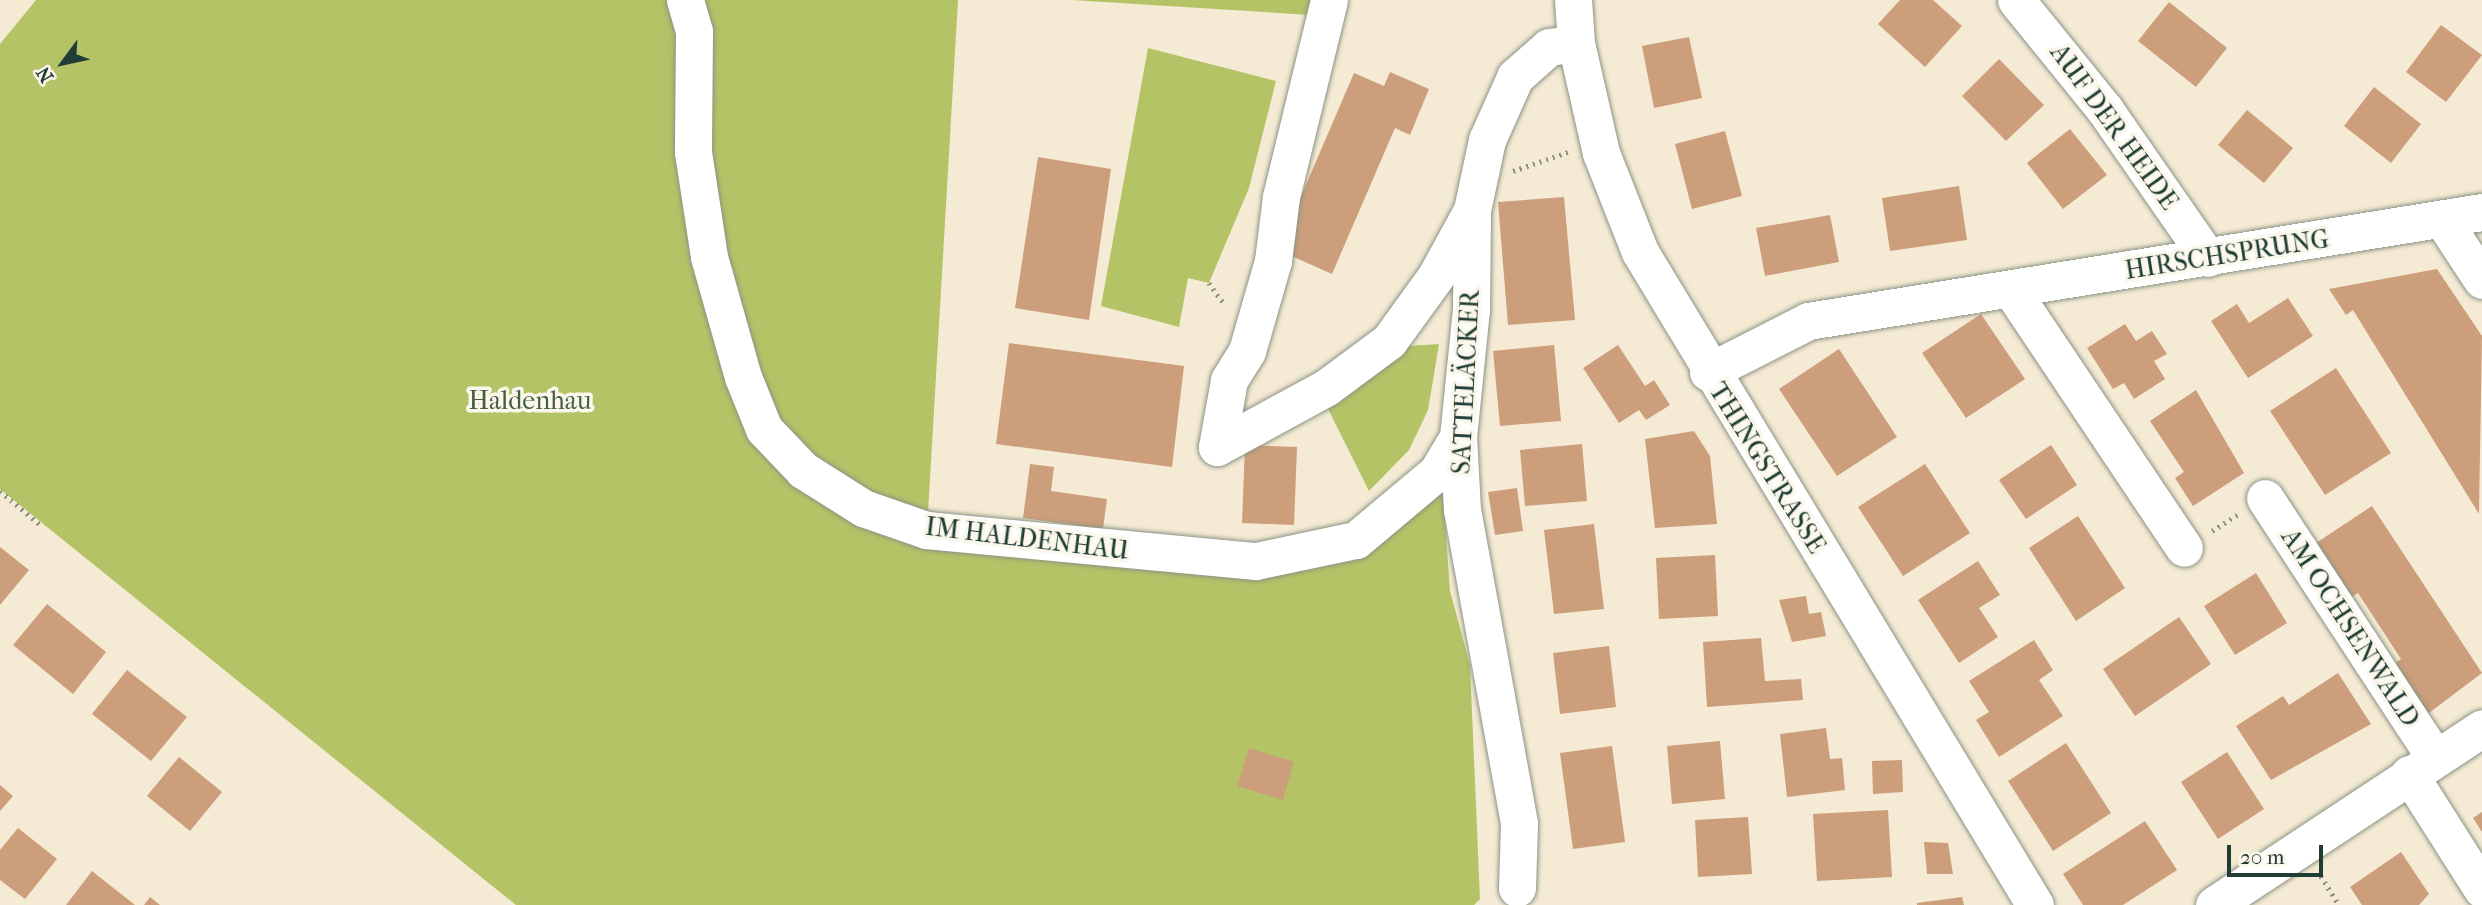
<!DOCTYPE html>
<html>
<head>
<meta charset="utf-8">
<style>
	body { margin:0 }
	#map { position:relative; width:2482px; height:905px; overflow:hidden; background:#f5ead4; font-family:"IM FELL French Canon",serif }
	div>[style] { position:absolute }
	.green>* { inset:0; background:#b4c366 }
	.building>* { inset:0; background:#cd9e7b }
	.path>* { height:4.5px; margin-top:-2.25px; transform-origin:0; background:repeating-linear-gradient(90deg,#8a9484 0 2px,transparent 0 7px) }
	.roads { filter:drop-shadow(0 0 2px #8a9484) drop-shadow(0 0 2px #8a9484) }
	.minor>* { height:37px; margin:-18.5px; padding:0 18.5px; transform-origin:18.5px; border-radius:18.5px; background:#fff }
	span { translate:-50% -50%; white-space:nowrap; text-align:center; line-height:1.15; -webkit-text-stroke:7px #fbf7ec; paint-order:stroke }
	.street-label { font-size:26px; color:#1f3d34 }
	.park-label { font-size:26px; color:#445e40 }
	.north { position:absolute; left:28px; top:28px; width:70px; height:70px; -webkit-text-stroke:5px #fbf7ec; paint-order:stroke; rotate:237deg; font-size:19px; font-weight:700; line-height:28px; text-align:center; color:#1f3d34 }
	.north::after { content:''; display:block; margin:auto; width:24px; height:32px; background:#1f3d34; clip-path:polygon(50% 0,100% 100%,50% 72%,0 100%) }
	.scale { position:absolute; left:2227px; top:845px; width:96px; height:32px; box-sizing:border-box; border:4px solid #1f3d34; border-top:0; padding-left:9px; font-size:21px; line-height:24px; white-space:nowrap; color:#1f3d34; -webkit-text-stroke:5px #fbf7ec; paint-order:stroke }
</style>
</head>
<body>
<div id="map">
	<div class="green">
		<div style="clip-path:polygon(36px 0,958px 0,927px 530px,1212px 561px,1356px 540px,1458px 437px,1445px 521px,1450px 591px,1470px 665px,1480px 899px,1474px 905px,516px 905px,0 489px,0 44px)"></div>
		<div style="clip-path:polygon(1072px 0,1329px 0,1327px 16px)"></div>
		<div style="clip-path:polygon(1148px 48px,1276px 81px,1249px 188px,1209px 283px,1188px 278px,1179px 327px,1101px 306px)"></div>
		<div style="clip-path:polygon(1439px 344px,1428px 410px,1409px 450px,1369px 491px,1328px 409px,1407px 346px)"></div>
	</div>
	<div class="building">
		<div style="clip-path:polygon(1900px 0,1933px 0,1962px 26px,1925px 67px,1878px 24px)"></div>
		<div style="clip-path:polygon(2169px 2px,2227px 48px,2196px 87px,2138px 41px)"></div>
		<div style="clip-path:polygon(2441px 25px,2482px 55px,2446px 102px,2406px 72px)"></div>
		<div style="clip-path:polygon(1689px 37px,1702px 98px,1654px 108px,1642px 46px)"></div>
		<div style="clip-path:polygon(1999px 59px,2044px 105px,2006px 141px,1962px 96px)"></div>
		<div style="clip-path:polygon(1390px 72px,1429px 89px,1410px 135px,1395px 128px,1332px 274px,1278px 250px,1354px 73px,1384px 86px)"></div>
		<div style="clip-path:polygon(2374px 87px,2421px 124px,2391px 163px,2344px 126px)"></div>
		<div style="clip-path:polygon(2247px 110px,2293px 148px,2264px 183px,2218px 145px)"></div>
		<div style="clip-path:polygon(2070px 129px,2107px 175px,2063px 209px,2027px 163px)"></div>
		<div style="clip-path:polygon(1725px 131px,1742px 196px,1692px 209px,1675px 144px)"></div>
		<div style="clip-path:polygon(1038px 157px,1111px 169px,1089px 320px,1015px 308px)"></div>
		<div style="clip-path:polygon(1959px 186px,1967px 240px,1890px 251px,1882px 198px)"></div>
		<div style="clip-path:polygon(1564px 197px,1575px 320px,1508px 325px,1498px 202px)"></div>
		<div style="clip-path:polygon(1830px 215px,1839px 262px,1765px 276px,1756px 228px)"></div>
		<div style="clip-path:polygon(2437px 269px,2482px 336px,2479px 514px,2353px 310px,2346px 315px,2329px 289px)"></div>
		<div style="clip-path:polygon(2288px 298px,2313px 336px,2248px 378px,2211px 321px,2237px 304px,2249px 323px)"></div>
		<div style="clip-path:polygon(1981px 314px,2025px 379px,1966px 418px,1922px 353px)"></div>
		<div style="clip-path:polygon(2125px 324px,2136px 341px,2152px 331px,2167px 354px,2154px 361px,2165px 379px,2134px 399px,2124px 383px,2113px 389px,2087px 348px)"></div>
		<div style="clip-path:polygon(1009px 343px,1184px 366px,1172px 467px,996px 444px)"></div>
		<div style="clip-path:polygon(1554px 345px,1561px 421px,1500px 426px,1493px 351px)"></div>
		<div style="clip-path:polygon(1618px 345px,1645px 386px,1654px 380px,1670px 405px,1646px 420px,1639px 410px,1619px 423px,1583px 368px)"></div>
		<div style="clip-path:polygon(1839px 349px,1897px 437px,1837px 476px,1779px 389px)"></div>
		<div style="clip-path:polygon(2336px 368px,2391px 453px,2325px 495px,2270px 411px)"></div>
		<div style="clip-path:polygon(2196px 390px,2244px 473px,2193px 506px,2175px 478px,2184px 472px,2150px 421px)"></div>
		<div style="clip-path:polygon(1694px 431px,1710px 456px,1717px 524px,1655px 528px,1645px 439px)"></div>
		<div style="clip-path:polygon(1582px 444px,1587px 501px,1525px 506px,1520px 450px)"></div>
		<div style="clip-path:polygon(1245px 445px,1297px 447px,1294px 525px,1242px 523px)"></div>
		<div style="clip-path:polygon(2051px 445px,2077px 485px,2026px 519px,1999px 480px)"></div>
		<div style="clip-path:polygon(1030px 464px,1054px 467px,1051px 491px,1107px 499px,1103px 529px,1023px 518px)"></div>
		<div style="clip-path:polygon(1925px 464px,1970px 533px,1903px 576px,1858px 507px)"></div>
		<div style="clip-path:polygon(1517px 488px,1523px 531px,1495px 535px,1488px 492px)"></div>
		<div style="clip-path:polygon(2372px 506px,2482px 673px,2421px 719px,2388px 668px,2401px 659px,2358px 593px,2345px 601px,2310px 547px)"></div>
		<div style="clip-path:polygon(2078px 516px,2125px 588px,2076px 621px,2029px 548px)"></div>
		<div style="clip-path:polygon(1594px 524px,1604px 609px,1554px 614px,1544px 530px)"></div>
		<div style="clip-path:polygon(0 547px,29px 570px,0 605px)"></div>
		<div style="clip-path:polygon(1715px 555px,1718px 616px,1659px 619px,1656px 558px)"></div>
		<div style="clip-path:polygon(1978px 561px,2000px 595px,1979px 608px,1998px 637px,1959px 663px,1918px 600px)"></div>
		<div style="clip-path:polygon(2256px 573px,2287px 623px,2235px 655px,2204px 606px)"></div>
		<div style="clip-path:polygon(1806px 596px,1809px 614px,1821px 612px,1826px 636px,1792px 642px,1779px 600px)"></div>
		<div style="clip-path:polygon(47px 604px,106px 652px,73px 694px,13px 645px)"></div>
		<div style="clip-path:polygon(2179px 617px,2211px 664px,2135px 716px,2103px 669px)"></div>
		<div style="clip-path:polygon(1761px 638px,1765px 681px,1801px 679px,1803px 700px,1707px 707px,1703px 642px)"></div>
		<div style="clip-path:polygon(2034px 640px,2053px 670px,2039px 680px,2063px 716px,1999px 757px,1976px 720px,1989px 712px,1969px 681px)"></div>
		<div style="clip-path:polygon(1609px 646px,1616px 707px,1560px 714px,1553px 653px)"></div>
		<div style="clip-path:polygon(127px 670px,187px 717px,151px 761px,92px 714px)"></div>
		<div style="clip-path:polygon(2338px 673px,2371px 724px,2271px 780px,2236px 726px,2283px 696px,2289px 705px)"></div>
		<div style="clip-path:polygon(1826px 728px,1830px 759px,1842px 758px,1845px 790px,1787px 797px,1780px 734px)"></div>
		<div style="clip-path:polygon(1720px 741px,1725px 799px,1672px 804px,1667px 746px)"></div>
		<div style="clip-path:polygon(2066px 743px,2111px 813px,2053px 851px,2008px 781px)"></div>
		<div style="clip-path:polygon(1612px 746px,1625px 842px,1573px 849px,1560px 753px)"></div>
		<div style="clip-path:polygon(1249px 748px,1294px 762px,1283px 800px,1237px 786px)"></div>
		<div style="clip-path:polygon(2227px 752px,2264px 809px,2218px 839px,2181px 782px)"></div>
		<div style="clip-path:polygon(179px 757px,222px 792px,190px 831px,147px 796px)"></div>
		<div style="clip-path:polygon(1902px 760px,1903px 792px,1873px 794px,1872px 761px)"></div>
		<div style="clip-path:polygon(0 785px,13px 796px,0 811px)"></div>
		<div style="clip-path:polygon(1888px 810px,1892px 877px,1817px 881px,1813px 814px)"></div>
		<div style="clip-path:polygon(2482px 812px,2482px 832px,2473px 818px)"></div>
		<div style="clip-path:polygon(1748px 817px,1752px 874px,1698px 877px,1695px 820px)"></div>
		<div style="clip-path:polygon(2145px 821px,2177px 870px,2123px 905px,2083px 905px,2063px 874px)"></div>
		<div style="clip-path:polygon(18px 828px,57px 859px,25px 899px,0 880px,0 850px)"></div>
		<div style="clip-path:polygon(1924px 842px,1948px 843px,1953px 874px,1927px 874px)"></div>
		<div style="clip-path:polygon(2401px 852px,2429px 894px,2419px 905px,2362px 905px,2350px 887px)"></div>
		<div style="clip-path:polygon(92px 871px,135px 905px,66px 905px)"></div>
		<div style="clip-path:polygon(150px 897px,160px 905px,144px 905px)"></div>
		<div style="clip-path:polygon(1962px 897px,1964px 905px,1917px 905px,1917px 903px)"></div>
	</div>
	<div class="path">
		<div style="left:1513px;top:171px;width:58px;rotate:-19.1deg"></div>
		<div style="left:1209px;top:283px;width:27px;rotate:54deg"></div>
		<div style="left:0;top:491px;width:56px;rotate:39.9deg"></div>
		<div style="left:2212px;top:531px;width:30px;rotate:-33deg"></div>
		<div style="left:2321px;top:876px;width:34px;rotate:58deg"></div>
	</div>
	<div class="roads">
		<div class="minor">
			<div style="left:685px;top:0;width:33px;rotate:74deg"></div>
			<div style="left:694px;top:32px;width:120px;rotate:90.5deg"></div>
			<div style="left:693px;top:152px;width:106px;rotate:81.3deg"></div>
			<div style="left:709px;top:257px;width:125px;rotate:74.2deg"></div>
			<div style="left:743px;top:377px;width:56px;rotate:68deg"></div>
			<div style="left:764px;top:429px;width:57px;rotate:46.4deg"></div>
			<div style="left:803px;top:470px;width:71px;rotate:32.3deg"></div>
			<div style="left:863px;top:508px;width:67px;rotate:19.2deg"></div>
			<div style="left:926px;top:530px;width:331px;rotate:5.4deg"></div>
			<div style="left:1256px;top:561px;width:102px;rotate:-11.9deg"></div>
			<div style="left:1356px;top:540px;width:106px;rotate:-40deg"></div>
			<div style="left:1437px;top:472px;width:41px;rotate:-59deg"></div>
			<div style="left:1573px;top:0;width:43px;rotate:86deg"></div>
			<div style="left:1576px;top:43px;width:113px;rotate:77.2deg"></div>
			<div style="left:1601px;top:153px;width:106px;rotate:68.5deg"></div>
			<div style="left:1640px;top:252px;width:763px;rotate:58.83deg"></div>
			<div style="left:2016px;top:0;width:141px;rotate:51deg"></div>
			<div style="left:2105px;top:110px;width:180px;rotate:55.2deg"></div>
			<div style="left:2442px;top:219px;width:73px;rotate:56.7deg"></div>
			<div style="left:2012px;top:291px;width:309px;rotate:56.2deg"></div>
			<div style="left:1708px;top:372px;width:112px;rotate:-27deg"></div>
			<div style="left:1808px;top:321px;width:683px;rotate:-9.19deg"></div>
			<div style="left:1217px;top:447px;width:68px;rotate:-79.8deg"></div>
			<div style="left:1229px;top:380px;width:34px;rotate:-58deg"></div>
			<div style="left:1247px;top:351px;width:94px;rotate:-73.9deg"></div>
			<div style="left:1273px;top:261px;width:64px;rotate:-82.9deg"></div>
			<div style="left:1281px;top:197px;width:203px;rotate:-76.3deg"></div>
			<div style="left:1217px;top:447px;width:125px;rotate:-28.6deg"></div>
			<div style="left:1327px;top:387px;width:77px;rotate:-36.6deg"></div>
			<div style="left:1389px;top:341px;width:80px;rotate:-54.1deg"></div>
			<div style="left:1436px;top:276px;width:71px;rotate:-61.3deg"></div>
			<div style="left:2265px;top:498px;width:311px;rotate:56.8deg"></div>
			<div style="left:2409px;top:774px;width:136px;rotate:57.6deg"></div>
			<div style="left:1517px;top:888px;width:65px;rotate:-88.2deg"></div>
			<div style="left:1519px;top:823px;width:318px;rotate:-100.3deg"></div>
			<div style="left:1462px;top:510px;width:73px;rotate:-93.1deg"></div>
			<div style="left:1458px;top:437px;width:128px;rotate:-84.2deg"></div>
			<div style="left:1471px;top:310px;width:100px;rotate:-89.4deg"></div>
			<div style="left:1472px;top:210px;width:72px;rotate:-77.9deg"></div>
			<div style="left:1487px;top:140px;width:69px;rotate:-66deg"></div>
			<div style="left:1515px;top:77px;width:45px;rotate:-41.4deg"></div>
			<div style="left:1549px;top:47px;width:27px;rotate:-8deg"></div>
			<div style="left:2214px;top:905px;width:321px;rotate:-33.4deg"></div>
		</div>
	</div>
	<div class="street-label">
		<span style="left:2114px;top:127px;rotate:54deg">AUF DER HEIDE</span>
		<span style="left:2227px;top:255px;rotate:-9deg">HIRSCHSPRUNG</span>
		<span style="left:1466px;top:382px;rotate:-87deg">SATTELÄCKER</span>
		<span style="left:1767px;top:468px;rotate:58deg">THINGSTRASSE</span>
		<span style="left:1027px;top:539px;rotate:7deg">IM HALDENHAU</span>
		<span style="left:2350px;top:628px;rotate:57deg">AM OCHSENWALD</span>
	</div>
	<div class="park-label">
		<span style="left:530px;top:401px">Haldenhau</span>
	</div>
	<div class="north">N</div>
	<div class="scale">20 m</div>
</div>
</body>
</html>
